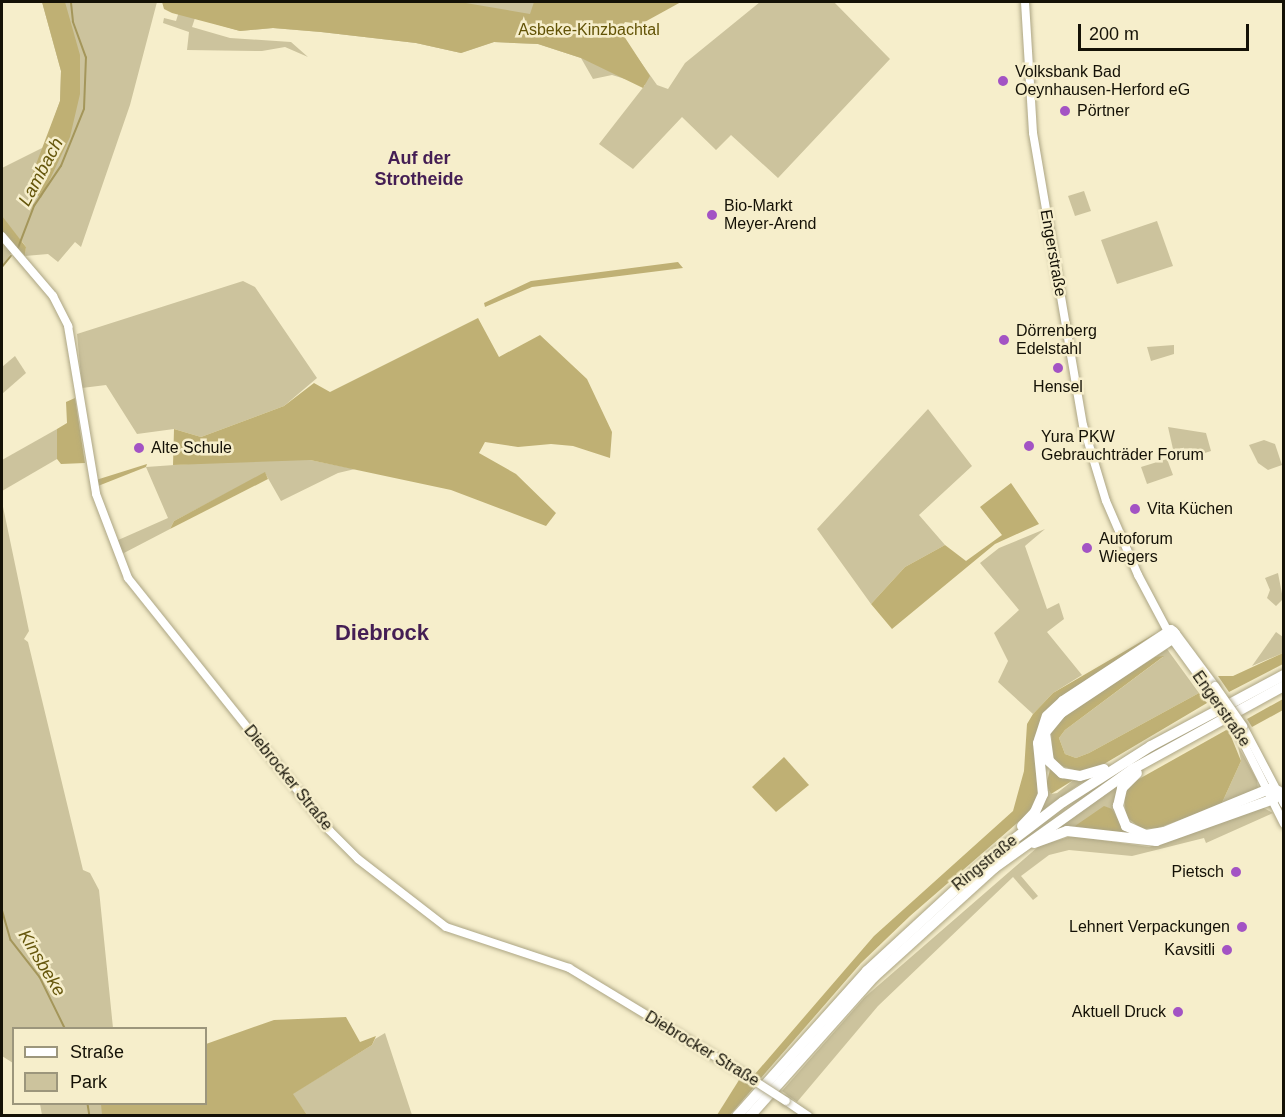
<!DOCTYPE html>
<html>
<head>
<meta charset="utf-8">
<style>
	body { margin:0 }
	#map { position:relative; width:1285px; height:1117px; overflow:hidden; background:#f6eecb; font-family:Arial,sans-serif }
	div>[style] { position:absolute }
	.green>* { inset:0; background:#ccc39d }
	.forest>* { inset:0; background:#bfb074 }
	.stream>* { height:1.5px; margin:-0.75px; padding:0 0.75px; transform-origin:0.75px; border-radius:0.75px; background:#a4965a }
	.roads { filter:drop-shadow(0 0 2px #aca584) drop-shadow(0 0 2px #aca584) }
	.secondary>* { height:8px; margin:-4px; padding:0 4px; transform-origin:4px; border-radius:4px; background:#fff }
	.trunk>* { height:10px; margin:-5px; padding:0 5px; transform-origin:5px; border-radius:5px; background:#fff }
	.bridges { filter:drop-shadow(0 0 2px #aca584) drop-shadow(0 0 2px #aca584) }
	.secondary-bridge>* { height:8px; margin:-4px; padding:0 4px; transform-origin:4px; border-radius:4px; background:#fff }
	.dots>* { width:16px; height:16px; translate:-50% -50%; box-sizing:border-box; border:3px solid #f6eecb; border-radius:50% }
	span { translate:-50% -50%; white-space:nowrap; text-align:center; line-height:1.15; -webkit-text-stroke:5px #f6eecb; paint-order:stroke }
	.park-label { font-size:16px; color:#625306 }
	.poi-label { font-size:16px; color:#141106 }
	.left { translate:0 -50%; text-align:left }
	.right { translate:-100% -50%; text-align:right }
	.street-label { font-size:16px; color:#141106 }
	.neighbourhood-label { font-size:18px; color:#441e54; font-weight:700 }
	.water-label { font-size:18px; color:#65560b; font-style:italic }
	.district-label { font-size:22px; color:#441e54; font-weight:700 }
	.frame { position:absolute; inset:0; border:3px solid #141106; pointer-events:none }
	.legend { position:absolute; left:12px; top:1027px; width:195px; height:78px; box-sizing:border-box; background:#f6eecb; border:2px solid #9c967c; margin:0; padding:8px 10px; list-style:none; font-size:18px; color:#141106 }
	.legend li { display:flex; align-items:center; gap:12px; height:30px }
	.legend b { width:30px; border:2px solid #9c967c }
	.scale { position:absolute; left:1078px; top:24px; width:171px; height:27px; box-sizing:border-box; border:3px solid #141106; border-top:0; padding-left:8px; font-size:18px; line-height:21px; white-space:nowrap; color:#141106; -webkit-text-stroke:4px #f6eecb; paint-order:stroke }
</style>
</head>
<body>
<div id="map">
	<div class="green">
		<div style="clip-path:polygon(42px 2px,157px 2px,130px 105px,81px 247px,75px 242px,58px 262px,48px 254px,25px 256px,26px 247px,21px 240px,2px 266px,2px 168px,44px 147px,60px 101px,61px 71px)"></div>
		<div style="clip-path:polygon(182px 2px,679px 2px,624px 22px,618px 30px,657px 85px,668px 89px,685px 63px,760px 2px,834px 2px,890px 59px,778px 178px,731px 135px,716px 150px,682px 117px,633px 169px,599px 144px,645px 85px,612px 75px,593px 79px,581px 58px,538px 44px,494px 42px,461px 53px,416px 43px,321px 32px,273px 28px,240px 31px,195px 18px,192px 27px,230px 38px,291px 42px,308px 57px,285px 47px,262px 51px,187px 50px,189px 32px,163px 23px,164px 18px,176px 21px)"></div>
		<div style="clip-path:polygon(1084px 191px,1091px 211px,1075px 216px,1068px 196px)"></div>
		<div style="clip-path:polygon(1157px 221px,1173px 266px,1117px 284px,1101px 240px)"></div>
		<div style="clip-path:polygon(243px 281px,255px 287px,317px 378px,284px 406px,201px 437px,174px 429px,137px 434px,106px 385px,82px 388px,77px 334px)"></div>
		<div style="clip-path:polygon(1174px 345px,1174px 354px,1151px 361px,1147px 347px)"></div>
		<div style="clip-path:polygon(15px 356px,26px 373px,2px 394px,2px 367px)"></div>
		<div style="clip-path:polygon(928px 409px,972px 466px,919px 515px,945px 545px,905px 567px,871px 604px,817px 529px)"></div>
		<div style="clip-path:polygon(1168px 427px,1206px 433px,1211px 451px,1180px 461px,1175px 458px)"></div>
		<div style="clip-path:polygon(57px 429px,57px 459px,2px 491px,2px 460px)"></div>
		<div style="clip-path:polygon(1264px 440px,1275px 444px,1282px 465px,1268px 470px,1258px 463px,1249px 445px)"></div>
		<div style="clip-path:polygon(1167px 459px,1173px 475px,1147px 484px,1141px 467px)"></div>
		<div style="clip-path:polygon(245px 460px,310px 460px,355px 469px,338px 473px,281px 501px,265px 473px,174px 521px,170px 529px,122px 554px,116px 541px,168px 518px,146px 467px)"></div>
		<div style="clip-path:polygon(2px 502px,29px 631px,24px 639px,28px 642px,83px 870px,90px 873px,99px 890px,113px 1028px,14px 1028px,13px 1063px,2px 1056px)"></div>
		<div style="clip-path:polygon(1045px 529px,1025px 546px,1047px 609px,1059px 603px,1064px 619px,1047px 632px,1082px 675px,1053px 693px,1033px 714px,998px 682px,1008px 661px,994px 633px,1019px 610px,980px 563px,999px 548px)"></div>
		<div style="clip-path:polygon(1278px 573px,1283px 599px,1276px 606px,1267px 598px,1270px 590px,1265px 578px)"></div>
		<div style="clip-path:polygon(1276px 632px,1283px 637px,1283px 653px,1252px 666px)"></div>
		<div style="clip-path:polygon(1167px 649px,1199px 693px,1089px 753px,1076px 758px,1065px 754px,1059px 738px,1065px 730px,1163px 657px,1155px 657px)"></div>
		<div style="clip-path:polygon(1238px 746px,1257px 780px,1258px 789px,1221px 805px,1241px 761px)"></div>
		<div style="clip-path:polygon(1088px 778px,1037px 814px,1046px 785px,1051px 794px,1057px 793px,1075px 779px)"></div>
		<div style="clip-path:polygon(1122px 783px,1114px 805px,1117px 821px,1112px 809px,1090px 830px,1051px 831px)"></div>
		<div style="clip-path:polygon(1262px 807px,1273px 813px,1206px 843px,1204px 838px,1132px 856px,1069px 850px,1049px 855px,1021px 876px,1038px 896px,1033px 900px,1013px 877px,878px 1006px,797px 1102px,782px 1091px,865px 997px,1039px 846px,1072px 836px,1149px 847px)"></div>
		<div style="clip-path:polygon(385px 1033px,412px 1115px,307px 1115px,292px 1094px,372px 1045px,375px 1039px)"></div>
		<div style="clip-path:polygon(40px 1104px,109px 1104px,110px 1115px,42px 1115px)"></div>
	</div>
	<div class="forest">
		<div style="clip-path:polygon(42px 2px,65px 2px,80px 55px,80px 94px,70px 137px,41px 198px,27px 188px,60px 101px,61px 71px)"></div>
		<div style="clip-path:polygon(162px 2px,460px 2px,530px 14px,534px 2px,681px 2px,641px 24px,625px 22px,620px 30px,650px 76px,643px 88px,581px 58px,538px 44px,494px 42px,461px 53px,416px 43px,321px 32px,273px 28px,240px 31px,172px 13px,164px 9px)"></div>
		<div style="clip-path:polygon(2px 216px,26px 247px,25px 256px,2px 231px)"></div>
		<div style="clip-path:polygon(678px 262px,683px 268px,532px 287px,485px 307px,484px 303px,531px 281px)"></div>
		<div style="clip-path:polygon(478px 318px,499px 357px,540px 335px,587px 379px,612px 432px,610px 458px,573px 446px,551px 444px,518px 447px,485px 442px,479px 453px,516px 474px,556px 513px,546px 526px,451px 490px,310px 460px,173px 465px,174px 429px,201px 437px,284px 406px,314px 383px,330px 392px)"></div>
		<div style="clip-path:polygon(75px 398px,85px 463px,61px 464px,57px 459px,57px 429px,67px 423px,66px 402px)"></div>
		<div style="clip-path:polygon(147px 464px,146px 467px,98px 486px,96px 480px)"></div>
		<div style="clip-path:polygon(265px 472px,268px 479px,170px 529px,174px 521px)"></div>
		<div style="clip-path:polygon(1011px 483px,1039px 524px,995px 544px,892px 629px,871px 604px,905px 567px,945px 545px,966px 561px,1002px 535px,980px 507px)"></div>
		<div style="clip-path:polygon(1156px 633px,1047px 709px,1034px 738px,1038px 799px,1031px 811px,910px 916px,861px 963px,761px 1078px,755px 1074px,874px 936px,1013px 811px,1024px 771px,1027px 724px,1033px 714px,1053px 693px)"></div>
		<div style="clip-path:polygon(1283px 653px,1283px 664px,1229px 692px,1218px 676px,1233px 676px)"></div>
		<div style="clip-path:polygon(1164px 656px,1065px 730px,1059px 738px,1065px 754px,1076px 758px,1089px 753px,1199px 693px,1207px 703px,1104px 764px,1080px 772px,1059px 765px,1053px 757px,1051px 732px,1067px 714px,1155px 657px)"></div>
		<div style="clip-path:polygon(1283px 699px,1283px 710px,1252px 727px,1247px 719px)"></div>
		<div style="clip-path:polygon(1228px 729px,1241px 761px,1221px 805px,1158px 828px,1142px 829px,1126px 817px,1124px 795px,1130px 784px)"></div>
		<div style="clip-path:polygon(784px 757px,809px 785px,776px 812px,752px 787px)"></div>
		<div style="clip-path:polygon(1051px 766px,1075px 779px,1051px 794px,1046px 785px)"></div>
		<div style="clip-path:polygon(1104px 806px,1112px 809px,1124px 830px,1138px 837px,1075px 826px)"></div>
		<div style="clip-path:polygon(346px 1017px,360px 1042px,376px 1036px,372px 1045px,293px 1094px,307px 1115px,102px 1115px,101px 1104px,206px 1104px,206px 1044px,274px 1020px)"></div>
		<div style="clip-path:polygon(739px 1080px,754px 1087px,730px 1115px,717px 1115px)"></div>
	</div>
	<div class="stream">
		<div style="left:18px;top:248px;width:45px;rotate:-69.1deg"></div>
		<div style="left:34px;top:206px;width:48px;rotate:-56deg"></div>
		<div style="left:61px;top:166px;width:61px;rotate:-68deg"></div>
		<div style="left:84px;top:109px;width:51px;rotate:-87.8deg"></div>
		<div style="left:86px;top:58px;width:38px;rotate:-110deg"></div>
		<div style="left:73px;top:22px;width:20px;rotate:-96deg"></div>
		<div style="left:2px;top:267px;width:14px;rotate:-51deg"></div>
		<div style="left:2px;top:909px;width:32px;rotate:74deg"></div>
		<div style="left:11px;top:940px;width:47px;rotate:51.9deg"></div>
		<div style="left:40px;top:977px;width:57px;rotate:63.9deg"></div>
		<div style="left:88px;top:1104px;width:12px;rotate:81deg"></div>
	</div>
	<div class="roads">
		<div class="secondary">
			<div style="left:1025px;top:2px;width:131px;rotate:86.5deg"></div>
			<div style="left:1033px;top:133px;width:296px;rotate:80.3deg"></div>
			<div style="left:1083px;top:425px;width:79px;rotate:73.2deg"></div>
			<div style="left:1106px;top:501px;width:81px;rotate:66.6deg"></div>
			<div style="left:1138px;top:575px;width:72px;rotate:62deg"></div>
			<div style="left:1172px;top:639px;width:63px;rotate:54deg"></div>
			<div style="left:2px;top:236px;width:79px;rotate:49.6deg"></div>
			<div style="left:53px;top:296px;width:34px;rotate:63deg"></div>
			<div style="left:68px;top:326px;width:170px;rotate:80.5deg"></div>
			<div style="left:96px;top:494px;width:90px;rotate:69.1deg"></div>
			<div style="left:128px;top:578px;width:322px;rotate:51.4deg"></div>
			<div style="left:329px;top:830px;width:41px;rotate:45deg"></div>
			<div style="left:358px;top:859px;width:111px;rotate:37.7deg"></div>
			<div style="left:446px;top:927px;width:130px;rotate:18.4deg"></div>
			<div style="left:569px;top:968px;width:208px;rotate:31.2deg"></div>
			<div style="left:1174px;top:631px;width:69px;rotate:53.3deg"></div>
			<div style="left:1243px;top:726px;width:88px;rotate:62.3deg"></div>
			<div style="left:1237px;top:730px;width:105px;rotate:63.4deg"></div>
			<div style="left:786px;top:1101px;width:27px;rotate:34deg"></div>
		</div>
		<div class="trunk">
			<div style="left:1022px;top:826px;width:19px;rotate:-47deg"></div>
			<div style="left:1035px;top:812px;width:20px;rotate:-66deg"></div>
			<div style="left:1043px;top:794px;width:51px;rotate:-95.6deg"></div>
			<div style="left:1038px;top:743px;width:28px;rotate:-72deg"></div>
			<div style="left:1047px;top:716px;width:22px;rotate:-43deg"></div>
			<div style="left:1063px;top:701px;width:129px;rotate:-33.3deg"></div>
			<div style="left:1171px;top:630px;width:6px;rotate:45deg"></div>
			<div style="left:1175px;top:634px;width:6px;rotate:121deg"></div>
			<div style="left:1172px;top:639px;width:133px;rotate:146.3deg"></div>
			<div style="left:1061px;top:713px;width:26px;rotate:129deg"></div>
			<div style="left:1045px;top:733px;width:28px;rotate:82deg"></div>
			<div style="left:1049px;top:761px;width:18px;rotate:43deg"></div>
			<div style="left:1062px;top:773px;width:18px;rotate:9deg"></div>
			<div style="left:1080px;top:776px;width:25px;rotate:-16deg"></div>
			<div style="left:1034px;top:843px;width:35px;rotate:-20deg"></div>
			<div style="left:1067px;top:831px;width:90px;rotate:6.4deg"></div>
			<div style="left:1156px;top:841px;width:125px;rotate:-19.6deg"></div>
			<div style="left:1274px;top:799px;width:9px;rotate:-63deg"></div>
			<div style="left:1278px;top:791px;width:9px;rotate:-167deg"></div>
			<div style="left:1269px;top:789px;width:113px;rotate:157.7deg"></div>
			<div style="left:1164px;top:832px;width:18px;rotate:171deg"></div>
			<div style="left:1146px;top:835px;width:22px;rotate:-156deg"></div>
			<div style="left:1126px;top:826px;width:22px;rotate:-112deg"></div>
			<div style="left:1118px;top:806px;width:18px;rotate:-77deg"></div>
			<div style="left:1122px;top:788px;width:21px;rotate:-45deg"></div>
			<div style="left:737px;top:1116px;width:195px;rotate:-48.1deg"></div>
			<div style="left:867px;top:971px;width:170px;rotate:-42.6deg"></div>
			<div style="left:992px;top:856px;width:89px;rotate:-37.3deg"></div>
			<div style="left:1063px;top:802px;width:104px;rotate:-32.5deg"></div>
			<div style="left:1151px;top:746px;width:151px;rotate:-28.1deg"></div>
			<div style="left:750px;top:1116px;width:186px;rotate:-48.3deg"></div>
			<div style="left:874px;top:977px;width:162px;rotate:-42.2deg"></div>
			<div style="left:994px;top:868px;width:171px;rotate:-35.5deg"></div>
			<div style="left:1133px;top:769px;width:172px;rotate:-28.8deg"></div>
		</div>
	</div>
	<div class="bridges">
		<div class="secondary-bridge">
			<div style="left:1215px;top:686px;width:49px;rotate:55deg"></div>
			<div style="left:1209px;top:690px;width:49px;rotate:55deg"></div>
			<div style="left:747px;top:1076px;width:46px;rotate:32.7deg"></div>
		</div>
	</div>
	<div class="dots">
		<div style="left:1003px;top:81px;background:#a353c4"></div>
		<div style="left:1065px;top:111px;background:#a353c4"></div>
		<div style="left:712px;top:215px;background:#a353c4"></div>
		<div style="left:1004px;top:340px;background:#a353c4"></div>
		<div style="left:1058px;top:368px;background:#a353c4"></div>
		<div style="left:1029px;top:446px;background:#a353c4"></div>
		<div style="left:139px;top:448px;background:#a353c4"></div>
		<div style="left:1135px;top:509px;background:#a353c4"></div>
		<div style="left:1087px;top:548px;background:#a353c4"></div>
		<div style="left:1236px;top:872px;background:#a353c4"></div>
		<div style="left:1242px;top:927px;background:#a353c4"></div>
		<div style="left:1227px;top:950px;background:#a353c4"></div>
		<div style="left:1178px;top:1012px;background:#a353c4"></div>
	</div>
	<div class="park-label">
		<span style="left:589px;top:30px">Asbeke-Kinzbachtal</span>
	</div>
	<div class="poi-label">
		<span class="left" style="left:1015px;top:81px">Volksbank Bad<br>Oeynhausen-Herford eG</span>
		<span class="left" style="left:1077px;top:111px">Pörtner</span>
		<span class="left" style="left:724px;top:215px">Bio-Markt<br>Meyer-Arend</span>
		<span class="left" style="left:1016px;top:340px">Dörrenberg<br>Edelstahl</span>
		<span style="left:1058px;top:387px">Hensel</span>
		<span class="left" style="left:1041px;top:446px">Yura PKW<br>Gebrauchträder Forum</span>
		<span class="left" style="left:151px;top:448px">Alte Schule</span>
		<span class="left" style="left:1147px;top:509px">Vita Küchen</span>
		<span class="left" style="left:1099px;top:548px">Autoforum<br>Wiegers</span>
		<span class="right" style="left:1224px;top:872px">Pietsch</span>
		<span class="right" style="left:1230px;top:927px">Lehnert Verpackungen</span>
		<span class="right" style="left:1215px;top:950px">Kavsitli</span>
		<span class="right" style="left:1166px;top:1012px">Aktuell Druck</span>
	</div>
	<div class="street-label">
		<span style="left:1053px;top:253px;rotate:80deg">Engerstraße</span>
		<span style="left:1221px;top:709px;rotate:55deg">Engerstraße</span>
		<span style="left:288px;top:778px;rotate:51deg">Diebrocker Straße</span>
		<span style="left:985px;top:863px;rotate:-39deg">Ringstraße</span>
		<span style="left:702px;top:1049px;rotate:31deg">Diebrocker Straße</span>
	</div>
	<div class="neighbourhood-label">
		<span style="left:419px;top:169px">Auf der<br>Strotheide</span>
	</div>
	<div class="water-label">
		<span style="left:41px;top:172px;rotate:-62deg">Lambach</span>
		<span style="left:42px;top:963px;rotate:59deg">Kinsbeke</span>
	</div>
	<div class="district-label">
		<span style="left:382px;top:633px">Diebrock</span>
	</div>
	<div class="frame"></div>
	<ul class="legend">
	<li><b style="height:8px;background:#fff"></b>Straße</li>
	<li><b style="height:16px;background:#ccc39d"></b>Park</li>
	</ul>
	<div class="scale">200 m</div>
</div>
</body>
</html>
